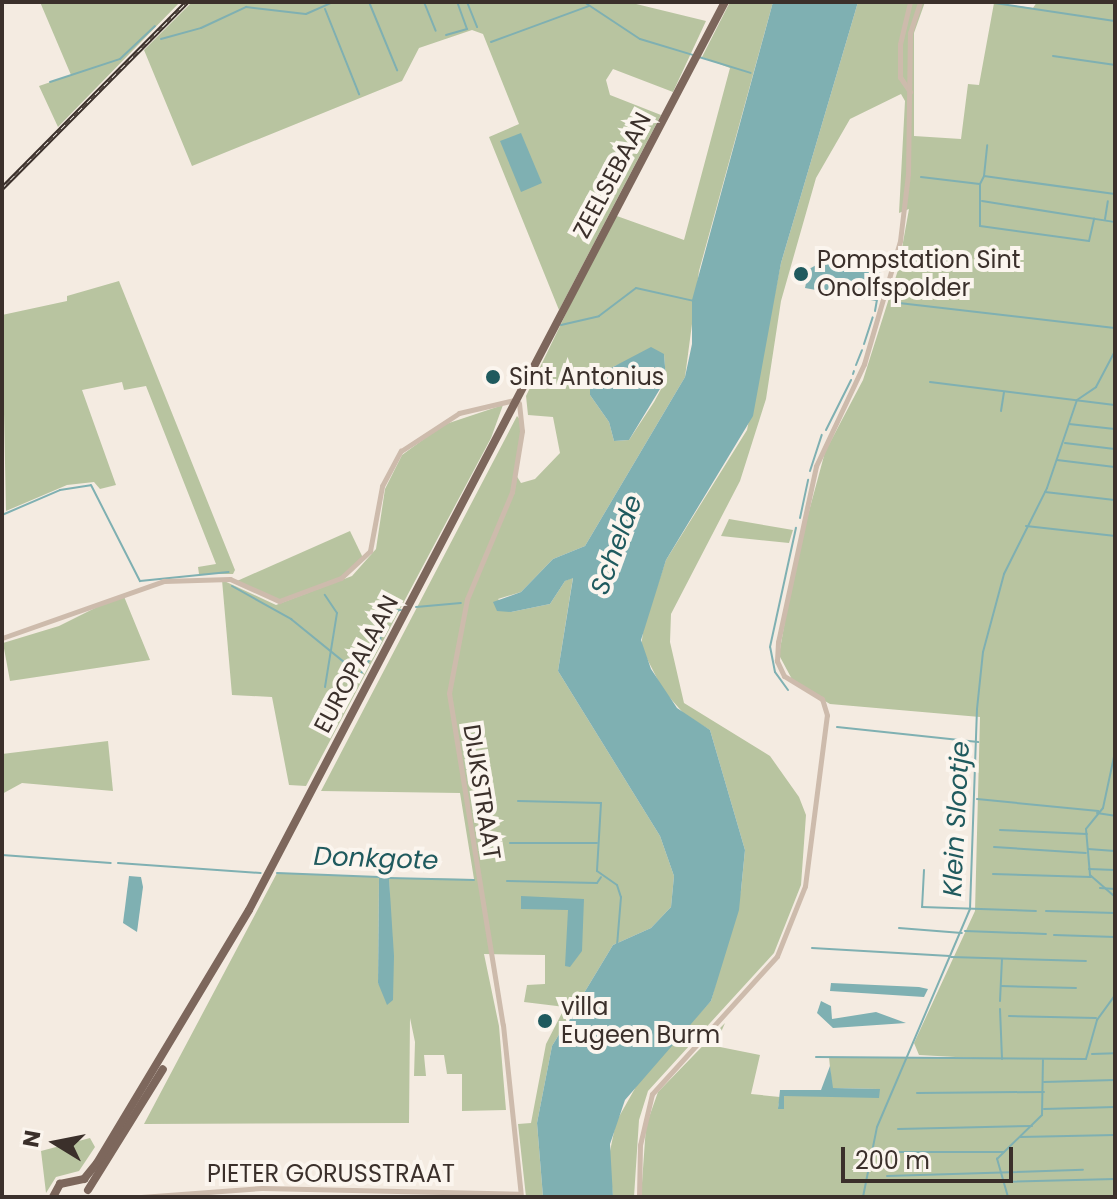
<!DOCTYPE html>
<html>
<head>
<meta charset="utf-8">
<style>
	body { margin:0 }
	#map { position:relative; width:1117px; height:1199px; overflow:hidden; background:#f4ebe1; font-family:Poppins,sans-serif }
	div>[style] { position:absolute }
	.green>* { inset:0; background:#b8c4a0 }
	.water>* { inset:0; background:#7fb0b2 }
	.stream>* { height:2px; margin:-1px; padding:0 1px; transform-origin:1px; border-radius:1px; background:#7fb0b2 }
	.street>* { height:5px; margin:-2.5px; padding:0 2.5px; transform-origin:2.5px; border-radius:2.5px; background:#cdbbac }
	.primary>* { height:8px; margin:-4px; padding:0 4px; transform-origin:4px; border-radius:4px; background:#7d675c }
	.rail>* { height:5px; margin-top:-2.5px; transform-origin:0; background:repeating-linear-gradient(90deg,#fbf5ee 0 6px,#3b302b 0 12px); box-sizing:border-box; border-block:2px solid #3b302b }
	.dots>* { width:22px; height:22px; translate:-50% -50%; box-sizing:border-box; border:4px solid #fbf5ee; border-radius:50% }
	span { translate:-50% -50%; white-space:nowrap; text-align:center; line-height:1.15; -webkit-text-stroke:8px #fbf5ee; paint-order:stroke }
	.street-label { font-size:24px; color:#3b302b }
	.poi-label { font-size:24px; color:#3b302b }
	.left { translate:0 -50%; text-align:left }
	.water-label { font-size:26px; color:#1f5a5e; font-style:italic }
	.frame { position:absolute; inset:0; border:4px solid #3b302b; pointer-events:none }
	.north { position:absolute; left:16px; top:1103px; width:80px; height:80px; -webkit-text-stroke:6px #fbf5ee; paint-order:stroke; rotate:280deg; font-size:22px; font-weight:700; line-height:32px; text-align:center; color:#3b302b }
	.north::after { content:''; display:block; margin:auto; width:28px; height:36px; background:#3b302b; clip-path:polygon(50% 0,100% 100%,50% 72%,0 100%) }
	.scale { position:absolute; left:841px; top:1147px; width:172px; height:36px; box-sizing:border-box; border:4px solid #3b302b; border-top:0; padding-left:10px; font-size:24px; line-height:28px; white-space:nowrap; color:#3b302b; -webkit-text-stroke:6px #fbf5ee; paint-order:stroke }
</style>
</head>
<body>
<div id="map">
	<div class="green">
		<div style="clip-path:polygon(40px 2px,180px 2px,58px 127px,39px 86px,71px 75px)"></div>
		<div style="clip-path:polygon(192px 2px,628px 2px,706px 21px,673px 92px,613px 69px,606px 80px,610px 95px,661px 115px,559px 310px,489px 137px,519px 124px,483px 34px,472px 30px,419px 48px,402px 81px,192px 166px,144px 50px)"></div>
		<div style="clip-path:polygon(evenodd,730px 2px,773px 2px,699px 271px,685px 377px,585px 546px,553px 559px,521px 592px,498px 599px,511px 612px,550px 604px,565px 581px,573px 577px,558px 671px,660px 836px,674px 876px,671px 907px,651px 928px,613px 945px,552px 1046px,537px 1123px,543px 1197px,526px 1197px,518px 1124px,531px 1123px,546px 1044px,565px 1007px,524px 1002px,527px 985px,545px 984px,545px 955px,484px 954px,499px 1026px,506px 1110px,462px 1111px,462px 1074px,447px 1074px,444px 1055px,424px 1055px,426px 1076px,414px 1076px,415px 1042px,410px 1018px,409px 1123px,144px 1124px,277px 873px,379px 877px,378px 983px,393px 999px,389px 878px,474px 879px,460px 793px,321px 791px,517px 416px,522px 422px,516px 475px,521px 483px,535px 479px,560px 453px,553px 417px,528px 415px,526px 396px,614px 215px,684px 240px,730px 68px,702px 57px,730px 2px,664px 354px,666px 380px,654px 402px,629px 440px,614px 441px,609px 422px,590px 395px,594px 375px,636px 357px,664px 354px)"></div>
		<div style="clip-path:polygon(858px 2px,925px 2px,914px 33px,914px 136px,961px 139px,968px 84px,979px 85px,994px 3px,1033px 8px,1037px 2px,1115px 2px,1115px 1197px,641px 1197px,646px 1126px,658px 1092px,725px 1023px,715px 1046px,760px 1055px,751px 1094px,780px 1097px,778px 1108px,784px 1096px,879px 1089px,832px 1088px,829px 1057px,974px 1058px,919px 1055px,914px 1043px,975px 911px,980px 717px,830px 704px,794px 683px,779px 655px,795px 563px,825px 452px,863px 380px,898px 270px,909px 209px,899px 213px,905px 101px,901px 94px,850px 119px,816px 178px,781px 301px,766px 399px,740px 481px,671px 614px,670px 642px,684px 703px,770px 756px,799px 797px,806px 815px,801px 885px,774px 953px,648px 1091px,639px 1120px,634px 1197px,613px 1197px,609px 1156px,616px 1122px,642px 1076px,711px 1001px,741px 890px,745px 850px,710px 730px,685px 715px,663px 690px,641px 647px,644px 625px,666px 560px,747px 430px,781px 263px)"></div>
		<div style="clip-path:polygon(119px 281px,235px 570px,233px 574px,199px 574px,198px 567px,216px 564px,146px 386px,124px 390px,122px 382px,82px 390px,116px 485px,100px 489px,94px 482px,67px 485px,6px 511px,2px 315px,67px 301px,67px 296px)"></div>
		<div style="clip-path:polygon(503px 405px,491px 438px,306px 786px,289px 785px,272px 697px,232px 695px,222px 580px,276px 605px,352px 576px,376px 549px,385px 489px,402px 455px,443px 425px)"></div>
		<div style="clip-path:polygon(729px 519px,793px 530px,789px 543px,721px 536px)"></div>
		<div style="clip-path:polygon(350px 531px,364px 560px,341px 578px,279px 601px,237px 581px)"></div>
		<div style="clip-path:polygon(123px 594px,150px 660px,10px 681px,3px 643px,59px 626px)"></div>
		<div style="clip-path:polygon(108px 741px,113px 791px,22px 783px,2px 794px,2px 754px)"></div>
		<div style="clip-path:polygon(90px 1138px,95px 1147px,79px 1171px,56px 1177px,46px 1193px,41px 1151px)"></div>
	</div>
	<div class="water">
		<div style="clip-path:polygon(773px 2px,858px 2px,781px 263px,753px 416px,666px 560px,641px 640px,651px 669px,677px 708px,710px 730px,745px 850px,739px 910px,711px 1001px,625px 1100px,610px 1144px,613px 1197px,543px 1197px,537px 1123px,552px 1046px,613px 945px,651px 928px,671px 907px,674px 876px,660px 836px,558px 671px,573px 578px,565px 581px,550px 604px,511px 612px,497px 611px,493px 602px,521px 592px,553px 559px,585px 546px,685px 377px,692px 344px,692px 300px)"></div>
		<div style="clip-path:polygon(521px 133px,542px 183px,521px 192px,500px 141px)"></div>
		<div style="clip-path:polygon(820px 263px,882px 273px,876px 301px,805px 288px,809px 269px)"></div>
		<div style="clip-path:polygon(651px 347px,664px 354px,666px 379px,629px 440px,614px 441px,609px 422px,590px 395px,590px 379px)"></div>
		<div style="clip-path:polygon(129px 876px,141px 877px,143px 887px,137px 932px,123px 923px)"></div>
		<div style="clip-path:polygon(379px 877px,389px 878px,394px 956px,393px 1000px,387px 1005px,378px 983px)"></div>
		<div style="clip-path:polygon(521px 896px,584px 899px,582px 951px,570px 967px,565px 966px,568px 910px,521px 909px)"></div>
		<div style="clip-path:polygon(831px 983px,919px 987px,928px 989px,924px 997px,830px 991px)"></div>
		<div style="clip-path:polygon(821px 1001px,831px 1006px,832px 1019px,876px 1012px,906px 1023px,833px 1028px,817px 1013px)"></div>
		<div style="clip-path:polygon(830px 1066px,833px 1088px,880px 1089px,879px 1098px,784px 1096px,784px 1109px,778px 1109px,780px 1090px,821px 1090px)"></div>
	</div>
	<div class="stream">
		<div style="left:306px;top:2px;width:1px;rotate:90deg"></div>
		<div style="left:369px;top:2px;width:74px;rotate:67.6deg"></div>
		<div style="left:424px;top:2px;width:31px;rotate:68deg"></div>
		<div style="left:467px;top:2px;width:27px;rotate:68deg"></div>
		<div style="left:584px;top:2px;width:67px;rotate:33.5deg"></div>
		<div style="left:640px;top:39px;width:55px;rotate:16.8deg"></div>
		<div style="left:988px;top:2px;width:128px;rotate:8.5deg"></div>
		<div style="left:325px;top:9px;width:92px;rotate:68.2deg"></div>
		<div style="left:446px;top:35px;width:22px;rotate:-16deg"></div>
		<div style="left:467px;top:29px;width:29px;rotate:-110deg"></div>
		<div style="left:161px;top:39px;width:41px;rotate:-15.4deg"></div>
		<div style="left:201px;top:28px;width:50px;rotate:-25deg"></div>
		<div style="left:246px;top:7px;width:60px;rotate:6.7deg"></div>
		<div style="left:306px;top:14px;width:30px;rotate:-24deg"></div>
		<div style="left:491px;top:42px;width:104px;rotate:-20.2deg"></div>
		<div style="left:1053px;top:56px;width:63px;rotate:8.3deg"></div>
		<div style="left:699px;top:57px;width:54px;rotate:17.1deg"></div>
		<div style="left:50px;top:82px;width:74px;rotate:-18.2deg"></div>
		<div style="left:120px;top:59px;width:48px;rotate:-43.3deg"></div>
		<div style="left:984px;top:176px;width:31px;rotate:-84deg"></div>
		<div style="left:921px;top:177px;width:59px;rotate:6.8deg"></div>
		<div style="left:980px;top:184px;width:9px;rotate:-63deg"></div>
		<div style="left:984px;top:176px;width:132px;rotate:7.8deg"></div>
		<div style="left:980px;top:184px;width:42px;rotate:90deg"></div>
		<div style="left:980px;top:226px;width:110px;rotate:7.8deg"></div>
		<div style="left:1089px;top:241px;width:23px;rotate:-77deg"></div>
		<div style="left:982px;top:201px;width:135px;rotate:9deg"></div>
		<div style="left:1105px;top:219px;width:18px;rotate:-81deg"></div>
		<div style="left:899px;top:303px;width:217px;rotate:6.6deg"></div>
		<div style="left:875px;top:311px;width:17px;rotate:-80deg"></div>
		<div style="left:561px;top:325px;width:39px;rotate:-13deg"></div>
		<div style="left:599px;top:316px;width:46px;rotate:-37.1deg"></div>
		<div style="left:636px;top:288px;width:59px;rotate:12.6deg"></div>
		<div style="left:864px;top:344px;width:28px;rotate:-72deg"></div>
		<div style="left:856px;top:365px;width:16px;rotate:-68deg"></div>
		<div style="left:853px;top:374px;width:3px;rotate:-72deg"></div>
		<div style="left:930px;top:382px;width:186px;rotate:7.1deg"></div>
		<div style="left:1001px;top:411px;width:19px;rotate:-81deg"></div>
		<div style="left:1069px;top:424px;width:46px;rotate:6.2deg"></div>
		<div style="left:826px;top:430px;width:56px;rotate:-63.4deg"></div>
		<div style="left:1065px;top:443px;width:50px;rotate:6.8deg"></div>
		<div style="left:1057px;top:460px;width:58px;rotate:6.9deg"></div>
		<div style="left:810px;top:471px;width:38px;rotate:-72deg"></div>
		<div style="left:1045px;top:492px;width:70px;rotate:6.5deg"></div>
		<div style="left:2px;top:515px;width:63px;rotate:-23.3deg"></div>
		<div style="left:60px;top:490px;width:31px;rotate:-9deg"></div>
		<div style="left:91px;top:485px;width:108px;rotate:63deg"></div>
		<div style="left:140px;top:581px;width:89px;rotate:-5.8deg"></div>
		<div style="left:800px;top:518px;width:39px;rotate:-78deg"></div>
		<div style="left:1026px;top:526px;width:90px;rotate:6.4deg"></div>
		<div style="left:232px;top:586px;width:68px;rotate:29.2deg"></div>
		<div style="left:291px;top:619px;width:89px;rotate:39.1deg"></div>
		<div style="left:360px;top:675px;width:38px;rotate:-58deg"></div>
		<div style="left:380px;top:643px;width:31px;rotate:-84deg"></div>
		<div style="left:383px;top:612px;width:18px;rotate:-6deg"></div>
		<div style="left:416px;top:607px;width:45px;rotate:-5.1deg"></div>
		<div style="left:325px;top:687px;width:75px;rotate:-80.8deg"></div>
		<div style="left:337px;top:613px;width:22px;rotate:-124deg"></div>
		<div style="left:788px;top:690px;width:22px;rotate:-126deg"></div>
		<div style="left:775px;top:672px;width:25px;rotate:-101deg"></div>
		<div style="left:770px;top:647px;width:122px;rotate:-77.7deg"></div>
		<div style="left:837px;top:727px;width:142px;rotate:6.1deg"></div>
		<div style="left:1115px;top:752px;width:57px;rotate:102.1deg"></div>
		<div style="left:1103px;top:808px;width:27px;rotate:129deg"></div>
		<div style="left:1086px;top:829px;width:46px;rotate:85deg"></div>
		<div style="left:1090px;top:875px;width:33px;rotate:41deg"></div>
		<div style="left:977px;top:799px;width:122px;rotate:5.7deg"></div>
		<div style="left:518px;top:801px;width:83px;rotate:1.4deg"></div>
		<div style="left:601px;top:803px;width:68px;rotate:93.4deg"></div>
		<div style="left:597px;top:871px;width:24px;rotate:35deg"></div>
		<div style="left:617px;top:885px;width:13px;rotate:72deg"></div>
		<div style="left:621px;top:897px;width:49px;rotate:94.7deg"></div>
		<div style="left:1097px;top:813px;width:18px;rotate:9deg"></div>
		<div style="left:1000px;top:830px;width:87px;rotate:2.6deg"></div>
		<div style="left:510px;top:843px;width:87px"></div>
		<div style="left:994px;top:847px;width:92px;rotate:3.7deg"></div>
		<div style="left:1088px;top:849px;width:27px;rotate:4deg"></div>
		<div style="left:2px;top:855px;width:109px;rotate:4.2deg"></div>
		<div style="left:118px;top:863px;width:143px;rotate:4deg"></div>
		<div style="left:1089px;top:869px;width:26px;rotate:2deg"></div>
		<div style="left:924px;top:870px;width:37px;rotate:93deg"></div>
		<div style="left:922px;top:907px;width:114px;rotate:2deg"></div>
		<div style="left:277px;top:873px;width:102px;rotate:2.2deg"></div>
		<div style="left:993px;top:874px;width:98px;rotate:1.8deg"></div>
		<div style="left:389px;top:878px;width:85px;rotate:1.3deg"></div>
		<div style="left:507px;top:881px;width:90px;rotate:1.3deg"></div>
		<div style="left:597px;top:883px;width:7px;rotate:-56deg"></div>
		<div style="left:1100px;top:888px;width:15px;rotate:4deg"></div>
		<div style="left:1046px;top:911px;width:69px;rotate:1.7deg"></div>
		<div style="left:899px;top:928px;width:63px;rotate:4.5deg"></div>
		<div style="left:965px;top:931px;width:81px;rotate:2.1deg"></div>
		<div style="left:1054px;top:935px;width:61px;rotate:1.9deg"></div>
		<div style="left:812px;top:948px;width:138px;rotate:3.3deg"></div>
		<div style="left:951px;top:957px;width:135px;rotate:1.7deg"></div>
		<div style="left:1001px;top:986px;width:75px;rotate:1.5deg"></div>
		<div style="left:1000px;top:1001px;width:42px;rotate:-87.3deg"></div>
		<div style="left:1000px;top:1009px;width:50px;rotate:87.7deg"></div>
		<div style="left:1009px;top:1016px;width:87px;rotate:1.3deg"></div>
		<div style="left:1092px;top:1054px;width:23px;rotate:-2deg"></div>
		<div style="left:816px;top:1057px;width:270px;rotate:0.4deg"></div>
		<div style="left:1086px;top:1059px;width:41px;rotate:-74.2deg"></div>
		<div style="left:1097px;top:1020px;width:31px;rotate:-54deg"></div>
		<div style="left:1044px;top:1082px;width:71px;rotate:-1.6deg"></div>
		<div style="left:917px;top:1093px;width:127px;rotate:-0.5deg"></div>
		<div style="left:1044px;top:1109px;width:71px;rotate:-1.6deg"></div>
		<div style="left:898px;top:1129px;width:134px;rotate:-1.3deg"></div>
		<div style="left:1020px;top:1137px;width:95px;rotate:-1.2deg"></div>
		<div style="left:893px;top:1152px;width:111px"></div>
		<div style="left:887px;top:1176px;width:196px;rotate:-1.8deg"></div>
		<div style="left:1001px;top:1182px;width:114px;rotate:-1.5deg"></div>
		<div style="left:863px;top:1197px;width:71px;rotate:-78.7deg"></div>
		<div style="left:877px;top:1127px;width:237px;rotate:-66.9deg"></div>
		<div style="left:970px;top:909px;width:200px;rotate:-88deg"></div>
		<div style="left:977px;top:709px;width:57px;rotate:-84deg"></div>
		<div style="left:983px;top:652px;width:81px;rotate:-74.9deg"></div>
		<div style="left:1004px;top:574px;width:96px;rotate:-63.4deg"></div>
		<div style="left:1047px;top:488px;width:93px;rotate:-71.2deg"></div>
		<div style="left:1077px;top:400px;width:23px;rotate:-34deg"></div>
		<div style="left:1096px;top:387px;width:41px;rotate:-62.2deg"></div>
		<div style="left:1008px;top:1197px;width:40px;rotate:-106deg"></div>
		<div style="left:997px;top:1159px;width:63px;rotate:-44.4deg"></div>
		<div style="left:1042px;top:1115px;width:55px;rotate:-89deg"></div>
	</div>
	<div class="street">
		<div style="left:910px;top:2px;width:43px;rotate:103.4deg"></div>
		<div style="left:900px;top:44px;width:33px;rotate:90deg"></div>
		<div style="left:900px;top:77px;width:18px;rotate:56deg"></div>
		<div style="left:519px;top:403px;width:28px;rotate:84deg"></div>
		<div style="left:522px;top:431px;width:62px;rotate:99.3deg"></div>
		<div style="left:512px;top:492px;width:116px;rotate:112.8deg"></div>
		<div style="left:467px;top:599px;width:96px;rotate:100.8deg"></div>
		<div style="left:449px;top:693px;width:336px;rotate:80.8deg"></div>
		<div style="left:503px;top:1025px;width:173px;rotate:84deg"></div>
		<div style="left:2px;top:638px;width:172px;rotate:-19.4deg"></div>
		<div style="left:164px;top:581px;width:66px;rotate:-1.7deg"></div>
		<div style="left:230px;top:579px;width:54px;rotate:24.2deg"></div>
		<div style="left:279px;top:601px;width:66px;rotate:-20.4deg"></div>
		<div style="left:341px;top:578px;width:40px;rotate:-43deg"></div>
		<div style="left:370px;top:551px;width:66px;rotate:-79.5deg"></div>
		<div style="left:382px;top:486px;width:40px;rotate:-62deg"></div>
		<div style="left:401px;top:451px;width:69px;rotate:-33.2deg"></div>
		<div style="left:459px;top:413px;width:57px;rotate:-13.3deg"></div>
		<div style="left:141px;top:1197px;width:121px;rotate:-4.3deg"></div>
		<div style="left:262px;top:1188px;width:258px;rotate:1.3deg"></div>
		<div style="left:639px;top:1197px;width:52px;rotate:-88.9deg"></div>
		<div style="left:640px;top:1145px;width:52px;rotate:-76.8deg"></div>
		<div style="left:652px;top:1094px;width:186px;rotate:-47.8deg"></div>
		<div style="left:777px;top:956px;width:75px;rotate:-68.2deg"></div>
		<div style="left:805px;top:886px;width:172px;rotate:-82.7deg"></div>
		<div style="left:827px;top:715px;width:17px;rotate:-107deg"></div>
		<div style="left:822px;top:699px;width:44px;rotate:-148.8deg"></div>
		<div style="left:784px;top:676px;width:17px;rotate:-115deg"></div>
		<div style="left:777px;top:661px;width:19px;rotate:-87deg"></div>
		<div style="left:778px;top:642px;width:180px;rotate:-77.8deg"></div>
		<div style="left:816px;top:466px;width:113px;rotate:-64.8deg"></div>
		<div style="left:864px;top:364px;width:128px;rotate:-73.7deg"></div>
		<div style="left:900px;top:241px;width:67px;rotate:-83.2deg"></div>
		<div style="left:908px;top:174px;width:141px;rotate:-89.2deg"></div>
		<div style="left:910px;top:33px;width:33px;rotate:-72deg"></div>
	</div>
	<div class="primary">
		<div style="left:88px;top:1190px;width:142px;rotate:-58.2deg"></div>
		<div style="left:53px;top:1197px;width:15px;rotate:-62deg"></div>
		<div style="left:60px;top:1184px;width:25px;rotate:-12deg"></div>
		<div style="left:84px;top:1179px;width:21px;rotate:-51deg"></div>
		<div style="left:97px;top:1163px;width:295px;rotate:-59deg"></div>
		<div style="left:249px;top:910px;width:1025px;rotate:-62.34deg"></div>
	</div>
	<div class="rail">
		<div style="left:2px;top:188px;width:262px;rotate:-45.2deg"></div>
	</div>
	<div class="dots">
		<div style="left:801px;top:274px;background:#1f5a5e"></div>
		<div style="left:493px;top:377px;background:#1f5a5e"></div>
		<div style="left:545px;top:1021px;background:#1f5a5e"></div>
	</div>
	<div class="street-label">
		<span style="left:612px;top:175px;rotate:-62deg">ZEELSEBAAN</span>
		<span style="left:356px;top:664px;rotate:-62deg">EUROPALAAN</span>
		<span style="left:482px;top:792px;rotate:81deg">DIJKSTRAAT</span>
		<span style="left:331px;top:1174px">PIETER GORUSSTRAAT</span>
	</div>
	<div class="poi-label">
		<span class="left" style="left:817px;top:274px">Pompstation Sint<br>Onolfspolder</span>
		<span class="left" style="left:509px;top:377px">Sint Antonius</span>
		<span class="left" style="left:561px;top:1021px">villa<br>Eugeen Burm</span>
	</div>
	<div class="water-label">
		<span style="left:617px;top:545px;rotate:-70deg">Schelde</span>
		<span style="left:957px;top:819px;rotate:-87deg">Klein Slootje</span>
		<span style="left:376px;top:859px;rotate:2deg">Donkgote</span>
	</div>
	<div class="frame"></div>
	<div class="north">N</div>
	<div class="scale">200 m</div>
</div>
</body>
</html>
